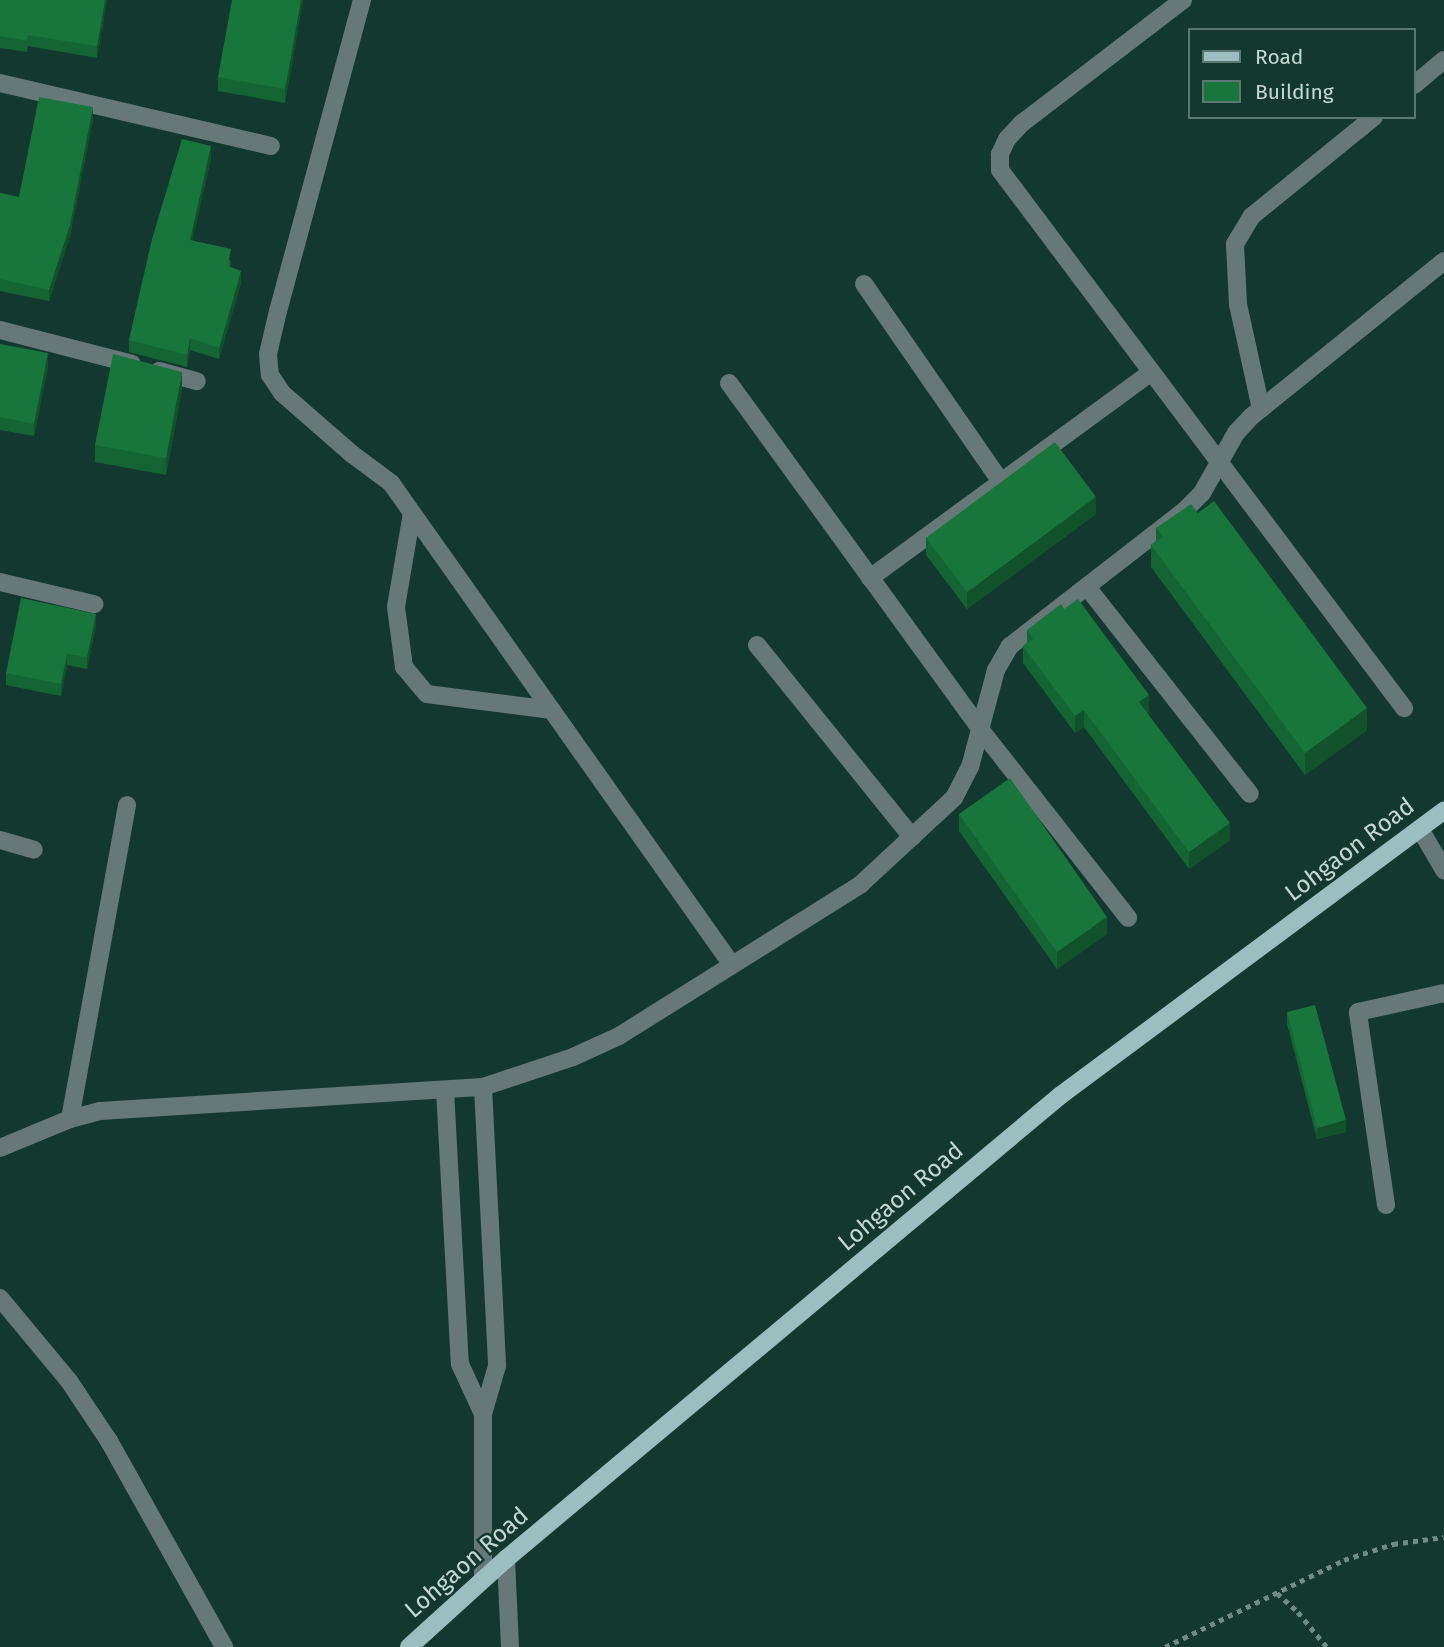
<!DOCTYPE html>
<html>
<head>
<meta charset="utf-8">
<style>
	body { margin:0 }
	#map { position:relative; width:1444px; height:1647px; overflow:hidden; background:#133830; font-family:"Fira Sans",sans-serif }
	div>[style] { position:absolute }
	.path>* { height:4.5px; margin-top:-2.25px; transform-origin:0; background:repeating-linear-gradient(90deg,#6f8c85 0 5px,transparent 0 10px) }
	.minor>* { height:18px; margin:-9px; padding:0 9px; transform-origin:9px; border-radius:9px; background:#677879 }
	.major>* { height:18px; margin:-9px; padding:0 9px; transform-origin:9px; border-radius:9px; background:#9bbfc1 }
	.wall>* { inset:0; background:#156534 }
	.shaded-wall>* { inset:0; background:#11522a }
	.building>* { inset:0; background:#18753c }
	span { translate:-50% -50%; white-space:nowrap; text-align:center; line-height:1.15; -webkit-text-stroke:5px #133830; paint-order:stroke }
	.street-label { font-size:24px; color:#c5d9d3 }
	.legend { position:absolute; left:1188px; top:28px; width:228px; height:91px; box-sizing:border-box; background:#133830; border:2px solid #5a7871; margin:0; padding:9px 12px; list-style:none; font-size:21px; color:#c5d9d3 }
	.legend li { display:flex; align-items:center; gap:14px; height:35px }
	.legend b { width:35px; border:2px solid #5a7871 }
</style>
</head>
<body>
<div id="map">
	<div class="path">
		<div style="left:1277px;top:1593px;width:28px;rotate:42deg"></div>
		<div style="left:1298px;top:1612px;width:45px;rotate:50.4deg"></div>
		<div style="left:1165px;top:1647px;width:199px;rotate:-25.9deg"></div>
		<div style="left:1344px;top:1560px;width:52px;rotate:-18.1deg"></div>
		<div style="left:1393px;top:1544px;width:51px;rotate:-7.8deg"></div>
	</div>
	<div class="minor">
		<div style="left:362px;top:0;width:322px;rotate:105.1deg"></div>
		<div style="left:278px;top:311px;width:44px;rotate:103.1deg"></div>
		<div style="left:268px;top:354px;width:21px;rotate:85deg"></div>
		<div style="left:270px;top:375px;width:22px;rotate:56deg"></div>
		<div style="left:282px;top:393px;width:93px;rotate:41.1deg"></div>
		<div style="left:352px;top:454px;width:49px;rotate:36.6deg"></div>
		<div style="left:391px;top:483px;width:590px;rotate:54.72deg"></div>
		<div style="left:1183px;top:0;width:203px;rotate:142.6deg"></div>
		<div style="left:1022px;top:123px;width:22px;rotate:133deg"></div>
		<div style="left:1007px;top:139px;width:17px;rotate:115deg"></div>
		<div style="left:1000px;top:154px;width:16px;rotate:90deg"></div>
		<div style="left:1000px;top:170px;width:673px;rotate:53.1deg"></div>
		<div style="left:0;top:83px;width:278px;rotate:13.1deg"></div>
		<div style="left:1414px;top:85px;width:39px;rotate:-40deg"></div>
		<div style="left:864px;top:284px;width:241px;rotate:55.3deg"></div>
		<div style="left:0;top:330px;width:136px;rotate:14.4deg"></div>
		<div style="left:159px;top:371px;width:39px;rotate:15deg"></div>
		<div style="left:729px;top:383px;width:427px;rotate:54deg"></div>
		<div style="left:980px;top:729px;width:240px;rotate:51.9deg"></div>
		<div style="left:1261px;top:409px;width:107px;rotate:-102.4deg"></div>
		<div style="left:1238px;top:304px;width:60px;rotate:-92.9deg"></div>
		<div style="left:1235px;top:244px;width:33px;rotate:-59deg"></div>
		<div style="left:1252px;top:216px;width:157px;rotate:-39.1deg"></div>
		<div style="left:412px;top:513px;width:95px;rotate:99.7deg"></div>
		<div style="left:396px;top:607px;width:61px;rotate:82.4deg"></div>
		<div style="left:404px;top:667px;width:35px;rotate:50deg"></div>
		<div style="left:427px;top:694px;width:126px;rotate:7.3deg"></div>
		<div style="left:870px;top:578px;width:348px;rotate:-36.2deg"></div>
		<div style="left:0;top:582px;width:97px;rotate:13.2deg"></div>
		<div style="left:1087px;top:587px;width:263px;rotate:51.8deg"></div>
		<div style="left:757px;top:645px;width:247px;rotate:51.1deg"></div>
		<div style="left:1420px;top:829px;width:48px;rotate:59.7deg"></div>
		<div style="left:0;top:840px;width:35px;rotate:16deg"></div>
		<div style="left:483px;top:1087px;width:279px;rotate:87.1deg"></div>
		<div style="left:497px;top:1366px;width:50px;rotate:106.3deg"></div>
		<div style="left:483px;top:1414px;width:165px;rotate:90deg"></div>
		<div style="left:445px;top:1090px;width:274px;rotate:86.9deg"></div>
		<div style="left:460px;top:1364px;width:55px;rotate:65.3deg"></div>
		<div style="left:70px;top:1119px;width:319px;rotate:-79.7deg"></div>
		<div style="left:0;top:1148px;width:76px;rotate:-22.5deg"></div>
		<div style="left:70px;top:1119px;width:31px;rotate:-15deg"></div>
		<div style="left:100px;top:1111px;width:384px;rotate:-3.6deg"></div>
		<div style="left:483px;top:1087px;width:95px;rotate:-18.4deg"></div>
		<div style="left:573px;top:1057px;width:51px;rotate:-24.5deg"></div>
		<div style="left:619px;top:1036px;width:286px;rotate:-32.1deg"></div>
		<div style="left:861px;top:884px;width:127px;rotate:-42.8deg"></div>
		<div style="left:954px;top:798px;width:35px;rotate:-63deg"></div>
		<div style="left:970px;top:767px;width:100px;rotate:-75deg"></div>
		<div style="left:996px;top:670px;width:28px;rotate:-60deg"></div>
		<div style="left:1010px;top:646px;width:220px;rotate:-37.8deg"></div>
		<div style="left:1184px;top:511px;width:25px;rotate:-45deg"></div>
		<div style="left:1202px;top:493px;width:69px;rotate:-60.5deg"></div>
		<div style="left:1236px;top:433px;width:23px;rotate:-47deg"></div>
		<div style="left:1252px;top:416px;width:247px;rotate:-38.9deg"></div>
		<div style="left:1386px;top:1205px;width:195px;rotate:-98.3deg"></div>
		<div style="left:1358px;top:1012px;width:88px;rotate:-12.5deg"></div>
		<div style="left:0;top:1298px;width:108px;rotate:50.3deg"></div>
		<div style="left:69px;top:1381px;width:72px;rotate:56.3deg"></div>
		<div style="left:109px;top:1441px;width:236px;rotate:60.8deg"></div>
		<div style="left:506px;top:1559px;width:88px;rotate:87.4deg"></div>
	</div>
	<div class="major">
		<div style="left:409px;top:1647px;width:131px;rotate:-42.2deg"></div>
		<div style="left:506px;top:1559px;width:723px;rotate:-39.9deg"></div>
		<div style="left:1061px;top:1095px;width:477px;rotate:-36.6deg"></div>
	</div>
	<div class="wall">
		<div style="clip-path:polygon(0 0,107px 0,97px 58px,28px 46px,27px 52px,0 48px)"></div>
		<div style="clip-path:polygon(303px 0,285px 103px,218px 91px,218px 77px)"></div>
		<div style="clip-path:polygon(93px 119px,70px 236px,49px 301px,0 291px,0 193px,19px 197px)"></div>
		<div style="clip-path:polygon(211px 158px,192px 240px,231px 261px,230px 267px,241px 283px,219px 359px,190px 350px,187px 367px,129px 352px,129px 340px)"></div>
		<div style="clip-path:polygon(0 344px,48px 366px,34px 436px,0 430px)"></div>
		<div style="clip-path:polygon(182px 389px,166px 475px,95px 462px,95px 445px)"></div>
		<div style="clip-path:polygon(1198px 513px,1367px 730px,1305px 775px,1151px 567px,1151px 545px,1156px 541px,1156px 528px)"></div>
		<div style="clip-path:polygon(1096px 514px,967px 609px,926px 555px,926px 538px)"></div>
		<div style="clip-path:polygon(96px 625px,87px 669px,67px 665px,61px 696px,6px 685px,6px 673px)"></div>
		<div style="clip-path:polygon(1027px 630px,1149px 712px,1147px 713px,1230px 840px,1189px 869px,1084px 727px,1075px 733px,1023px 663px,1023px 646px,1027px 643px)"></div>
		<div style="clip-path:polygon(959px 814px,1107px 934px,1057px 969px,959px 831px)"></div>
		<div style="clip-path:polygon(1287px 1012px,1346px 1132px,1317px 1139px,1287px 1024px)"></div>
	</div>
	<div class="shaded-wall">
		<div style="clip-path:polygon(105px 0,107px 0,97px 58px,97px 46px)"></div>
		<div style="clip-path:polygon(301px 0,303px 0,285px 103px,285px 89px)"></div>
		<div style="clip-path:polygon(93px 107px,93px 119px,70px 236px,49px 301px,49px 290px)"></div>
		<div style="clip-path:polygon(211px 146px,211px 158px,190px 251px,190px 240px)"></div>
		<div style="clip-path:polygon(241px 271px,241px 283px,219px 359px,219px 348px)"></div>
		<div style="clip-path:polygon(190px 338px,190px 350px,187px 367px,187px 355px)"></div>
		<div style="clip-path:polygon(48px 353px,48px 366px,34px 436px,34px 424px)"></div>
		<div style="clip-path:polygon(182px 372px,182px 389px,166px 475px,166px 458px)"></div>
		<div style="clip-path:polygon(1096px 497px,1096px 514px,967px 609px,967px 592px)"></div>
		<div style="clip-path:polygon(96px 614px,96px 625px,87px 669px,87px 657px)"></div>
		<div style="clip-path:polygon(67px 654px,67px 665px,61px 696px,61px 684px)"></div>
		<div style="clip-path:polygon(1149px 695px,1149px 712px,1139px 719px,1139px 702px)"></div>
		<div style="clip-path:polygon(1367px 708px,1367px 730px,1305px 775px,1305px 753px)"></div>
		<div style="clip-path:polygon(1084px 710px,1084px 727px,1075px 733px,1075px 716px)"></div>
		<div style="clip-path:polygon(1230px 823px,1230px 840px,1189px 869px,1189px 852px)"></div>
		<div style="clip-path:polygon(1107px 917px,1107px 934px,1057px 969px,1057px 952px)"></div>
		<div style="clip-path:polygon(1346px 1120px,1346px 1132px,1317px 1139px,1317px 1128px)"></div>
	</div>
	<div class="building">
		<div style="clip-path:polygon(0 0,105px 0,97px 46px,28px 35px,27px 41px,0 36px)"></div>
		<div style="clip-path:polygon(232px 0,301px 0,285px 89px,218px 77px)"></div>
		<div style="clip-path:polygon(39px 97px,93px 107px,70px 225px,49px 290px,0 279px,0 193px,19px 197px)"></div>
		<div style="clip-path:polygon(182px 139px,211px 146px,190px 240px,231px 249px,228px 266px,241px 271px,219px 348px,190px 338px,187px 355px,129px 340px,152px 239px)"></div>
		<div style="clip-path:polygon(0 344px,48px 353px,34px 424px,0 417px)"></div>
		<div style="clip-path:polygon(113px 354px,182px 372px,166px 458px,95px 445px)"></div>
		<div style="clip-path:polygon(1055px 442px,1096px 497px,967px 592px,926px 538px)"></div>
		<div style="clip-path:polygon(1214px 501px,1367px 708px,1305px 753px,1151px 545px,1163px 537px,1156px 528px,1191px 504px,1198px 513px)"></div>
		<div style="clip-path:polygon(21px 598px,96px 614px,87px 657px,67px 654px,61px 684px,6px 673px)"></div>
		<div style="clip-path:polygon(1078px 599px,1149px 695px,1139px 702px,1230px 823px,1189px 852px,1084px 710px,1075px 716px,1023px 646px,1033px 639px,1027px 630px,1061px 604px,1064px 609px)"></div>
		<div style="clip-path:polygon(1010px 778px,1107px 917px,1057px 952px,959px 814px)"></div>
		<div style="clip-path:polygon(1315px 1005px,1346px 1120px,1317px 1128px,1287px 1012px)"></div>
	</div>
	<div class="street-label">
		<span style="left:1350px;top:850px;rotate:-37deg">Lohgaon Road</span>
		<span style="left:901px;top:1197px;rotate:-40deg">Lohgaon Road</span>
		<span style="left:467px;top:1563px;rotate:-41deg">Lohgaon Road</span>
	</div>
	<ul class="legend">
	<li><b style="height:9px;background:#9bbfc1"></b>Road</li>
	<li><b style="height:19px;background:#18753c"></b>Building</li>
	</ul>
</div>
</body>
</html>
